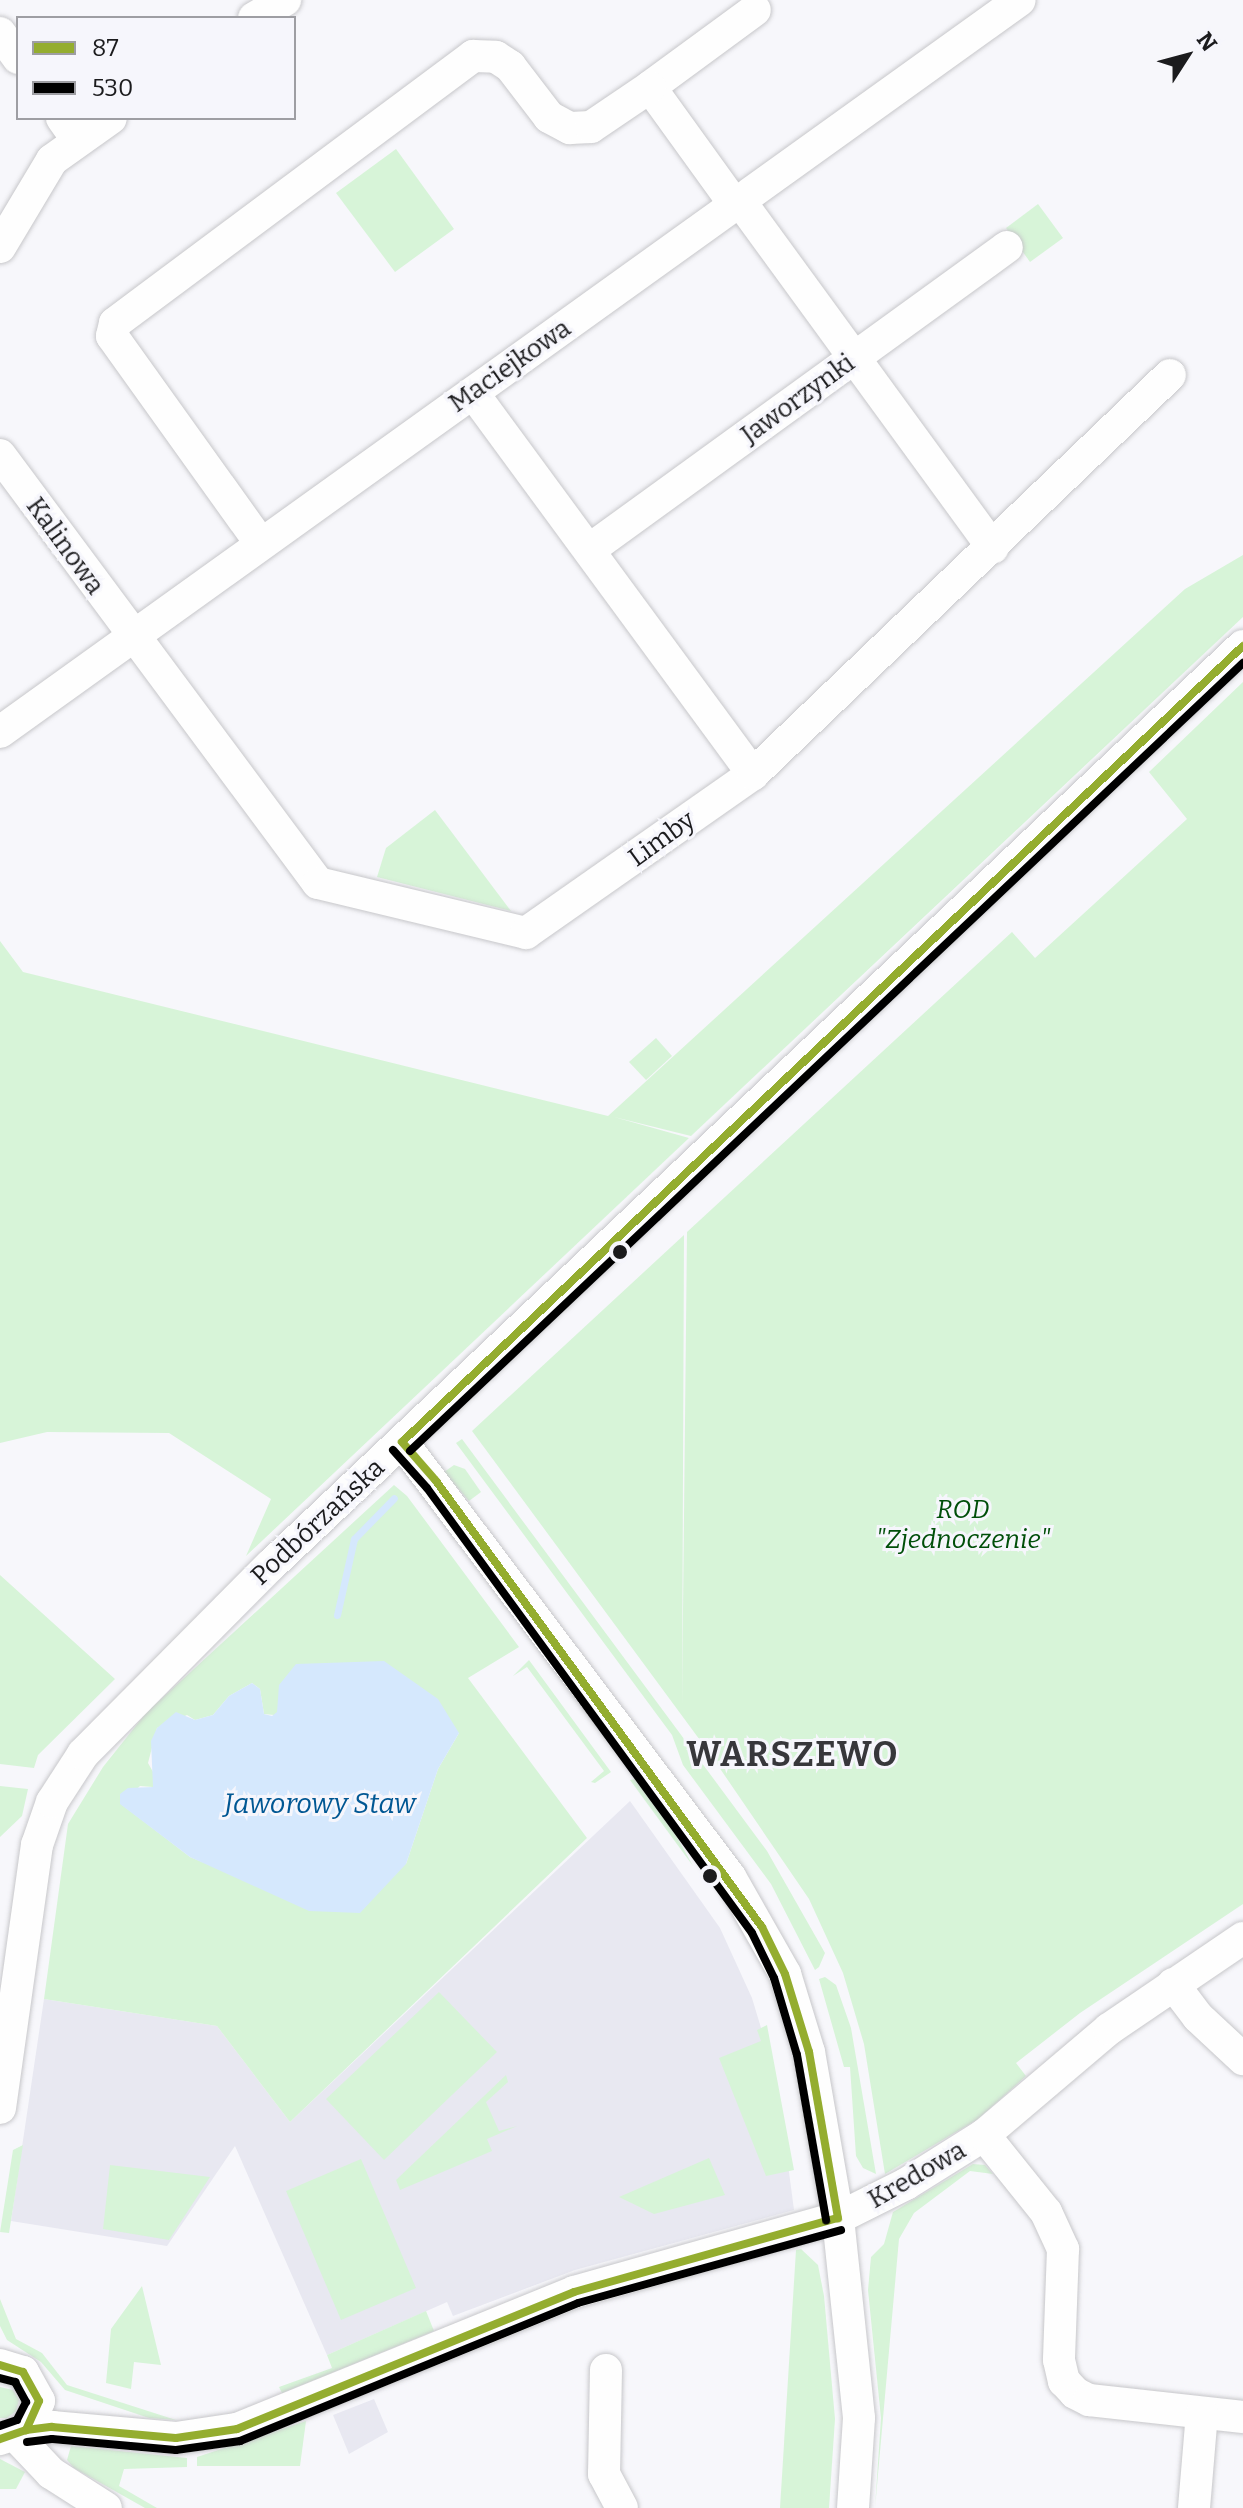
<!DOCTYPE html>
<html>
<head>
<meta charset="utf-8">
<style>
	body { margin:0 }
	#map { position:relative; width:1243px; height:2508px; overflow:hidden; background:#f7f7fb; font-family:Bitter,serif }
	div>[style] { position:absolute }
	.built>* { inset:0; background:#e8e8f1 }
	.green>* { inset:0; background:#d7f4d8 }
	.water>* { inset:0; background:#d5e8fd }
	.stream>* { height:7px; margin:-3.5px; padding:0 3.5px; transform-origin:3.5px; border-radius:3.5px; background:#d5e8fd }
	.roads { filter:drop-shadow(0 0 2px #c7c7ca) drop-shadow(0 0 2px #c7c7ca) }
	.minor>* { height:32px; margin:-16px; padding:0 16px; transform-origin:16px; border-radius:16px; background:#fefefe }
	.bus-1>* { height:8px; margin:-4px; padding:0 4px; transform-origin:4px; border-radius:4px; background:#94ad2f }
	.bus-2>* { height:8px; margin:-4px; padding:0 4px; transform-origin:4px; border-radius:4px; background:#000 }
	.dots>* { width:22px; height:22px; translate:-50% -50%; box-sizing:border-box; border:4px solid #f6f6fc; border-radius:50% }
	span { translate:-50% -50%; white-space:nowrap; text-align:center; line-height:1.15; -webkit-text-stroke:6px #f6f6fc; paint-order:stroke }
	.street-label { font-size:26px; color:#1b1b1d }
	.park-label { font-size:26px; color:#004f09; font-style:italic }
	.water-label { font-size:28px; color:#005793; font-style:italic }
	.district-label { font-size:34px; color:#37373b; font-weight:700; letter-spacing:2px }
	.legend { position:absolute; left:16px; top:16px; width:280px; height:104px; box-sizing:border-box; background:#f6f6fc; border:2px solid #9e9ea3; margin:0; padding:10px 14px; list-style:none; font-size:24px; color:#1b1b1d }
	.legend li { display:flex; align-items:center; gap:16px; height:40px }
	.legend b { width:40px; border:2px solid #9e9ea3 }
	.north { position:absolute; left:1147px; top:16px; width:80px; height:80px; -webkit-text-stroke:6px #f6f6fc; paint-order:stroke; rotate:54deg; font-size:22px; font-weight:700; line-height:32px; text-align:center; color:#1b1b1d }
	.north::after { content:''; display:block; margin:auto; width:28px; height:36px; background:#1b1b1d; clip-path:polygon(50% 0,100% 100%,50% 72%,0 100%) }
</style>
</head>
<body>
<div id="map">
	<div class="built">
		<div style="clip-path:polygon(630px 1801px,720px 1928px,752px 1998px,777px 2081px,794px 2210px,575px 2270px,453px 2316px,447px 2302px,327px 2355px,235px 2146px,167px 2246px,11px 2221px,44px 1999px,217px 2026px,290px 2122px)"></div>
		<div style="clip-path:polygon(374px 2399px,388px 2432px,349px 2454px,333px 2415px)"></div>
	</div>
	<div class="green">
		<div style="clip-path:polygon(396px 149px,454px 229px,395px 272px,336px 193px)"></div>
		<div style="clip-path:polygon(1038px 204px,1063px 238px,1030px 262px,1006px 228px)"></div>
		<div style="clip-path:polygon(1243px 555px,1243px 617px,691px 1136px,614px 1117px,689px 1138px,246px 1556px,271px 1499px,169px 1433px,47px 1432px,0 1443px,0 941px,23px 972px,608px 1116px,1185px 589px)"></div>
		<div style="clip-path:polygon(1243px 682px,1243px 1904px,1080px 2013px,1016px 2063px,1026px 2076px,978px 2119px,885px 2174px,864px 2044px,843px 1973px,809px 1899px,708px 1751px,472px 1431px,684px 1235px,682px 1706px,687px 1232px,1012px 932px,1035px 958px,1187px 819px,1149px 772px)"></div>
		<div style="clip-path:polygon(435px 810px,511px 911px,377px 877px,386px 848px)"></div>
		<div style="clip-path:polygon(656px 1038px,672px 1056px,646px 1080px,629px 1062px)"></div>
		<div style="clip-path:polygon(462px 1439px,767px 1851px,825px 1953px,819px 1967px,815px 1970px,771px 1884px,683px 1765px,672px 1735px,456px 1443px)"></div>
		<div style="clip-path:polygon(454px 1465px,465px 1469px,481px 1492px,469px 1501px,444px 1472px)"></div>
		<div style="clip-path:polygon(evenodd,394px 1485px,407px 1496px,519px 1647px,468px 1678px,587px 1838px,290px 2122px,217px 2026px,44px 1999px,68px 1824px,103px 1767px,146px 1713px,394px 1485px,252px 1683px,260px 1689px,264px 1714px,459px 1733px,438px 1769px,406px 1864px,244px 1879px,190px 1857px,121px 1804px,140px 1786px,153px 1787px,157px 1779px,148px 1763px,157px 1728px,187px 1715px,195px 1720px,213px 1715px,229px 1696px,252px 1683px)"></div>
		<div style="clip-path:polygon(0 1575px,115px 1679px,38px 1755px,34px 1768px,0 1764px)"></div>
		<div style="clip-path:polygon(529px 1660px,611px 1772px,595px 1783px,591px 1782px,604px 1771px,527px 1667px,513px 1676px)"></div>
		<div style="clip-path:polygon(639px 1778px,658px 1803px,693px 1866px,630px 1780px)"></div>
		<div style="clip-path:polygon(0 1786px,28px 1789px,22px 1816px,0 1837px)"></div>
		<div style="clip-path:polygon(825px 1977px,836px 1985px,851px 2028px,876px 2174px,863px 2168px,856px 2156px,850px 2067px,844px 2067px,819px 1979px)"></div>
		<div style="clip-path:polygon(439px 1992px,497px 2052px,384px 2160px,326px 2099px)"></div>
		<div style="clip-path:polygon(767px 2025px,794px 2170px,766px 2176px,719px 2058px,761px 2041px,757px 2030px)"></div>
		<div style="clip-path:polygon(506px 2075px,508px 2082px,486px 2102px,499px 2131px,517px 2126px,487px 2139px,492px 2151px,400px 2190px,396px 2180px)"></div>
		<div style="clip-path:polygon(23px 2145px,9px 2233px,0 2232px,13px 2150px)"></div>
		<div style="clip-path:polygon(709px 2158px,725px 2195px,654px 2214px,619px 2197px)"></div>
		<div style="clip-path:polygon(361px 2159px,416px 2288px,341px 2320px,286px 2191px)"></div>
		<div style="clip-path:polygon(973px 2164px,985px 2165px,993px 2174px,970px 2171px,914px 2213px,899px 2239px,875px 2508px,881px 2418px,868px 2290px,871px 2257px,884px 2244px,893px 2212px)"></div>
		<div style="clip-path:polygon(110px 2165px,210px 2177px,169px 2240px,103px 2229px)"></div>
		<div style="clip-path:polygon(801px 2249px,818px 2265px,824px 2296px,835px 2419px,829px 2508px,780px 2508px,796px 2250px)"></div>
		<div style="clip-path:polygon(142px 2286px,161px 2365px,134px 2362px,131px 2389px,106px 2383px,111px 2329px)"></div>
		<div style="clip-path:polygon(0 2299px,16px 2339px,42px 2353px,67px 2385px,176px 2420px,149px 2418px,65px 2390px,41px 2362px,7px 2340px,0 2326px)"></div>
		<div style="clip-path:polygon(426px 2311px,434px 2331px,282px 2393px,279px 2387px,332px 2368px,327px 2355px)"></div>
		<div style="clip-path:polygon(0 2387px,13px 2390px,19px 2400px,16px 2411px,7px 2418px,0 2418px)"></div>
		<div style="clip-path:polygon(306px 2421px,300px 2466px,197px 2466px,197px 2457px)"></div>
		<div style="clip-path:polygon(71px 2446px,187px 2458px,187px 2467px,124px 2469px,119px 2486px,157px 2508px,145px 2508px,74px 2468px,67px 2460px)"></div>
		<div style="clip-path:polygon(0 2459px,25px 2472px,16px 2489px,0 2489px)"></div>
	</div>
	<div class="water">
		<div style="clip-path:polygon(384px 1661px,438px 1699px,459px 1733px,438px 1769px,406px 1864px,360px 1913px,309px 1911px,190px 1857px,120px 1804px,120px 1794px,128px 1788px,153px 1787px,151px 1741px,157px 1728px,176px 1712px,195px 1720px,213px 1715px,229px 1696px,252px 1683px,260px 1689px,264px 1714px,272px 1716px,277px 1712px,279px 1685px,296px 1664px)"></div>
	</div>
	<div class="stream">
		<div style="left:337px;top:1615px;width:78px;rotate:-77.4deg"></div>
		<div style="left:354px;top:1539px;width:57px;rotate:-45.7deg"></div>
	</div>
	<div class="roads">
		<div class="minor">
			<div style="left:254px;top:18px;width:36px;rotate:-30deg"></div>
			<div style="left:0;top:33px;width:31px;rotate:54deg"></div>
			<div style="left:62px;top:118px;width:28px;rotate:55deg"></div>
			<div style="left:740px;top:201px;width:429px;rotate:53.9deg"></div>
			<div style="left:735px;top:205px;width:145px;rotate:-125.8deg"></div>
			<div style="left:650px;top:87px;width:130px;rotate:-36.3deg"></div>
			<div style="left:0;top:247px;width:101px;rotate:-59.1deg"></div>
			<div style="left:52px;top:160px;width:72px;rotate:-35.4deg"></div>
			<div style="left:473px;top:393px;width:473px;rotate:53.7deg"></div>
			<div style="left:0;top:455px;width:533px;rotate:53.39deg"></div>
			<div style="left:318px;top:883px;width:214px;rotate:13.5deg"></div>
			<div style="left:526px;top:933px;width:277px;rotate:-35deg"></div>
			<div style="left:753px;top:774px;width:577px;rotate:-43.74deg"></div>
			<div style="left:261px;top:544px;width:256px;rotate:-125.6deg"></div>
			<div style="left:112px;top:336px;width:13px;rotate:-77deg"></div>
			<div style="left:115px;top:323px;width:447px;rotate:-36.7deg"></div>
			<div style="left:473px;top:56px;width:23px;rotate:2deg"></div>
			<div style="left:496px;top:57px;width:17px;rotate:33deg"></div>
			<div style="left:510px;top:66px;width:64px;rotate:52.6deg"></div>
			<div style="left:549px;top:117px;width:24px;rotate:28deg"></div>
			<div style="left:570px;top:128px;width:21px;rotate:-3deg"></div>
			<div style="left:591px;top:127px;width:71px;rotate:-34.1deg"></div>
			<div style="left:589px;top:550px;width:516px;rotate:-35.94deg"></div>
			<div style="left:0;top:732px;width:1255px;rotate:-35.67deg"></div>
			<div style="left:402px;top:1442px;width:545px;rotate:52.98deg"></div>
			<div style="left:730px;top:1877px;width:112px;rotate:60.4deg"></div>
			<div style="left:785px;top:1974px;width:82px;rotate:72.9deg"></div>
			<div style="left:809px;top:2052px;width:169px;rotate:80.1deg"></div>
			<div style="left:838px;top:2218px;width:201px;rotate:84deg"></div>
			<div style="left:859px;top:2418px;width:90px;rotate:93.8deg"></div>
			<div style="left:1173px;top:1984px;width:41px;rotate:52.9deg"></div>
			<div style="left:1198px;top:2017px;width:62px;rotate:43deg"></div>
			<div style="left:0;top:2108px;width:266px;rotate:-82deg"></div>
			<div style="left:37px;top:1845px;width:46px;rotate:-70.8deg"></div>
			<div style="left:52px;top:1802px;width:57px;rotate:-57.1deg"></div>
			<div style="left:83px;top:1754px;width:265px;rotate:-45.2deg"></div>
			<div style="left:270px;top:1566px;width:1339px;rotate:-43.4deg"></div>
			<div style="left:984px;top:2135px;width:99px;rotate:51.2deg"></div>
			<div style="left:1046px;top:2212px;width:41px;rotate:65.3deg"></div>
			<div style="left:1063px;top:2249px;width:111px;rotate:92.1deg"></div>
			<div style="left:1059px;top:2360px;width:22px;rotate:77deg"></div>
			<div style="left:1064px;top:2381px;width:16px;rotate:47deg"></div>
			<div style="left:1075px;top:2393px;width:16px;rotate:27deg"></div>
			<div style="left:1089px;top:2400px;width:155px;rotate:6.3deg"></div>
			<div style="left:0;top:2365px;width:24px;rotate:17deg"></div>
			<div style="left:23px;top:2372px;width:33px;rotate:61deg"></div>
			<div style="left:39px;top:2401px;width:32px;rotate:114deg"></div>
			<div style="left:26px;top:2430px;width:28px;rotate:161deg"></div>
			<div style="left:606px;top:2370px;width:104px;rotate:91.1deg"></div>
			<div style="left:604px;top:2474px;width:38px;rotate:62deg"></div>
			<div style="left:26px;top:2430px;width:26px;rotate:-7deg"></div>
			<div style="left:52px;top:2427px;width:124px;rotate:5.1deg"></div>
			<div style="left:176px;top:2438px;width:62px;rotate:-8.4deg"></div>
			<div style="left:237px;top:2429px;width:364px;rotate:-22.1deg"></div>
			<div style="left:574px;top:2292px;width:274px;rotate:-15.7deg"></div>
			<div style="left:838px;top:2218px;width:76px;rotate:-26.6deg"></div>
			<div style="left:906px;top:2184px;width:92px;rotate:-32.1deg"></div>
			<div style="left:984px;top:2135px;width:164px;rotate:-40.3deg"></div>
			<div style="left:1109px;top:2029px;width:162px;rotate:-34.2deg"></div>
			<div style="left:16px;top:2436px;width:51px;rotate:46.6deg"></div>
			<div style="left:51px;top:2473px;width:65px;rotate:32.5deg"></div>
			<div style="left:1194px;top:2508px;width:95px;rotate:-85.2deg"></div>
		</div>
	</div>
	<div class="bus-1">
		<div style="left:402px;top:1442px;width:1158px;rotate:-43.43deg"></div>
		<div style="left:402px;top:1442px;width:52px;rotate:48.9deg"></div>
		<div style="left:436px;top:1481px;width:552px;rotate:53.84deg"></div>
		<div style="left:762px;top:1927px;width:52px;rotate:63.9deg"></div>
		<div style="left:785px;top:1974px;width:82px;rotate:72.9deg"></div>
		<div style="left:809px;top:2052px;width:169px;rotate:80.1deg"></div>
		<div style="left:0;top:2365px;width:24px;rotate:17deg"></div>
		<div style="left:23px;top:2372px;width:33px;rotate:61deg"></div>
		<div style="left:39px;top:2401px;width:32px;rotate:114deg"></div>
		<div style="left:26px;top:2430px;width:28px;rotate:161deg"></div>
		<div style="left:26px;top:2430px;width:26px;rotate:-7deg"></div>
		<div style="left:52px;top:2427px;width:124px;rotate:5.1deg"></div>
		<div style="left:176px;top:2438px;width:62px;rotate:-8.4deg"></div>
		<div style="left:237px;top:2429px;width:364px;rotate:-22.1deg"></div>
		<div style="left:574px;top:2292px;width:274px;rotate:-15.7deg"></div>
	</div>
	<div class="bus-2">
		<div style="left:393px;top:1450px;width:51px;rotate:48.2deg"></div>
		<div style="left:427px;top:1488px;width:551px;rotate:53.86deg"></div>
		<div style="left:752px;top:1933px;width:50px;rotate:63.9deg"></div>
		<div style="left:774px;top:1978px;width:80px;rotate:73.4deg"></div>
		<div style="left:797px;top:2055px;width:168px;rotate:80deg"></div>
		<div style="left:410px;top:1451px;width:1147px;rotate:-43.41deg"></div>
		<div style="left:0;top:2378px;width:16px;rotate:15deg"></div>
		<div style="left:15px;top:2382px;width:23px;rotate:61deg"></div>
		<div style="left:26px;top:2402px;width:20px;rotate:117deg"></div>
		<div style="left:17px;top:2420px;width:18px;rotate:161deg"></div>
		<div style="left:27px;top:2442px;width:25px;rotate:-7deg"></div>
		<div style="left:52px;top:2439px;width:124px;rotate:5.1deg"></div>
		<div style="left:176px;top:2450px;width:65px;rotate:-8deg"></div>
		<div style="left:240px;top:2441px;width:365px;rotate:-22.2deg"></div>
		<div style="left:578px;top:2303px;width:273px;rotate:-15.5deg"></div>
	</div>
	<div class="dots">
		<div style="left:620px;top:1252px;background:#1b1b1d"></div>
		<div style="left:710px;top:1876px;background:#1b1b1d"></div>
	</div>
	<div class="street-label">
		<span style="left:510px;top:366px;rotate:-35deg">Maciejkowa</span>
		<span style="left:798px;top:399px;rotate:-36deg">Jaworzynki</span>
		<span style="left:65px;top:546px;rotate:54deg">Kalinowa</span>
		<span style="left:662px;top:839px;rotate:-36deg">Limby</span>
		<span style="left:318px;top:1522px;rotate:-43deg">Podbórzańska</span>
		<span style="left:917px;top:2175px;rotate:-30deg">Kredowa</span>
	</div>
	<div class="park-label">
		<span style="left:963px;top:1525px">ROD<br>"Zjednoczenie"</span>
	</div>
	<div class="water-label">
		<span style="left:320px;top:1804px">Jaworowy Staw</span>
	</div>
	<div class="district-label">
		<span style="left:793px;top:1755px">WARSZEWO</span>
	</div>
	<ul class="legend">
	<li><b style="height:10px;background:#94ad2f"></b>87</li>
	<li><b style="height:10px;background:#000"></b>530</li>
	</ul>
	<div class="north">N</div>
</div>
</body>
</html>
